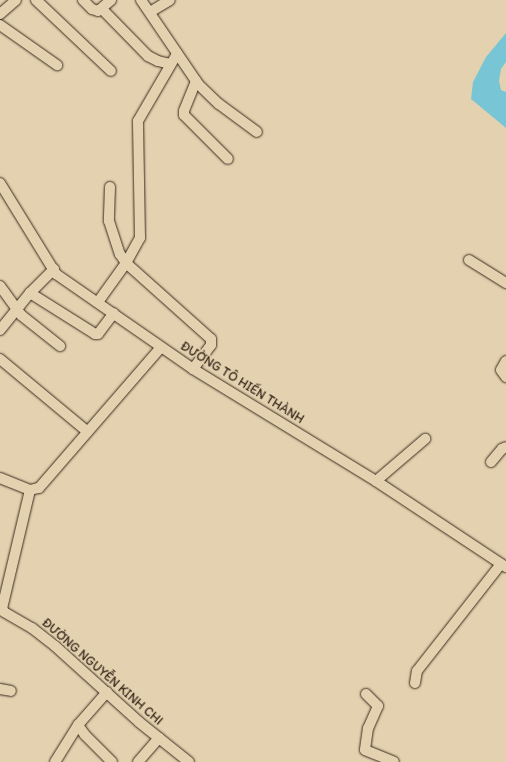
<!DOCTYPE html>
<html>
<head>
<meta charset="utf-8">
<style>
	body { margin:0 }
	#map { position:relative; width:506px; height:762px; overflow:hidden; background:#e4d1af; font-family:Itim,sans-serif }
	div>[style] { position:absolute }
	.water>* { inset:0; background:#78c6d5 }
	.roads { filter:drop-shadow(0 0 1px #3b2a1e) drop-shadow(0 0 1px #3b2a1e) }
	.minor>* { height:10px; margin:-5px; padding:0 5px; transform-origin:5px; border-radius:5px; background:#e4d1af }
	span { translate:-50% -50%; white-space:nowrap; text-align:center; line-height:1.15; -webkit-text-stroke:3px #e4d1af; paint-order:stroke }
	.street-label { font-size:13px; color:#3b2a1e }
</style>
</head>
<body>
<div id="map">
	<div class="water">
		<div style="clip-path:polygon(506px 33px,506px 62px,501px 69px,499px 81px,501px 90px,506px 92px,506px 128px,471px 99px,473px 82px,486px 57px)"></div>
	</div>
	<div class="roads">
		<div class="minor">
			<div style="left:36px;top:0;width:103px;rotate:43.4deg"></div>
			<div style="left:83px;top:0;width:13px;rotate:45deg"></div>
			<div style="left:92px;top:9px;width:6px;rotate:18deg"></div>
			<div style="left:98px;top:11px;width:17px;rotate:-40deg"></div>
			<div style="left:141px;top:0;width:102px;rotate:55.8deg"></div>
			<div style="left:198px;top:84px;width:29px;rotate:44deg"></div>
			<div style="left:219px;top:104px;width:47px;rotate:36.4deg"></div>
			<div style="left:102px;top:9px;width:66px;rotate:45.6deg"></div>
			<div style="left:148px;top:56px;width:11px;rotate:27deg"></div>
			<div style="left:158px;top:61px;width:12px;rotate:14deg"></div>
			<div style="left:150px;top:12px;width:23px;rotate:-31deg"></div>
			<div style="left:0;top:14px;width:21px;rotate:-41deg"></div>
			<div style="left:0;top:25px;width:70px;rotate:35.1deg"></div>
			<div style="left:196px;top:81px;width:32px;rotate:112deg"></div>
			<div style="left:184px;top:111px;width:4px;rotate:90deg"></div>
			<div style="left:184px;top:115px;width:62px;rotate:45deg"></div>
			<div style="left:0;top:183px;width:107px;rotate:58.4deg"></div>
			<div style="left:56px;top:274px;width:167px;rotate:34.7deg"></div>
			<div style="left:193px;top:369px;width:215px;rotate:31.5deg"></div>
			<div style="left:376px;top:481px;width:156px;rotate:33.5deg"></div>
			<div style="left:110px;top:187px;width:34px;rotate:92deg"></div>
			<div style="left:109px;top:221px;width:35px;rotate:72deg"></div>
			<div style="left:120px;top:254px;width:11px;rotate:56deg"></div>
			<div style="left:126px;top:263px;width:114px;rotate:41.8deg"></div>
			<div style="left:211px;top:339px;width:6px;rotate:90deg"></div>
			<div style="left:211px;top:345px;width:30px;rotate:127deg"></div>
			<div style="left:469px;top:260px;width:44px;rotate:31.9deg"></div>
			<div style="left:0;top:286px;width:36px;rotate:54deg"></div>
			<div style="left:21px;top:315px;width:50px;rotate:38.5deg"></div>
			<div style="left:30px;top:293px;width:77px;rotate:32.2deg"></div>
			<div style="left:95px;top:334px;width:3px"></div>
			<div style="left:98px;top:334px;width:26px;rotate:-53deg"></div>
			<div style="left:98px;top:302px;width:48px;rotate:-54.3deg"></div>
			<div style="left:126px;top:263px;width:29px;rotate:-61deg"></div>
			<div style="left:140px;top:238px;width:117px;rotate:-91deg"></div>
			<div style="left:138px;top:121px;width:78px;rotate:-59.8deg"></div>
			<div style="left:0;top:330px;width:48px;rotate:-51deg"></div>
			<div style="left:30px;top:293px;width:34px;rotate:-45deg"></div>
			<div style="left:0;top:359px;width:114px;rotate:39.7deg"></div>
			<div style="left:506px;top:361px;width:10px;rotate:119deg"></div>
			<div style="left:501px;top:370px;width:9px;rotate:54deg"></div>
			<div style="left:491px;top:462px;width:17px;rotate:-50deg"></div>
			<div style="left:502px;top:449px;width:4px;rotate:-27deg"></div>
			<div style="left:0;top:478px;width:32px;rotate:22deg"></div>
			<div style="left:30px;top:490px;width:9px;rotate:-13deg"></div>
			<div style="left:39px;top:488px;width:186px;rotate:-49.1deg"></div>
			<div style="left:376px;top:481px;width:65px;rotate:-40.6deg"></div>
			<div style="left:30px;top:490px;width:121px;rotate:103.3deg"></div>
			<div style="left:2px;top:608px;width:4px;rotate:63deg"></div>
			<div style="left:4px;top:612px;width:32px;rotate:30deg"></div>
			<div style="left:32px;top:628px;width:29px;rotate:38deg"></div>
			<div style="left:55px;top:646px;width:113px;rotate:42.1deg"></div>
			<div style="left:139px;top:722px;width:64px;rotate:38.7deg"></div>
			<div style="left:415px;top:683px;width:12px;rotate:-81deg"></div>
			<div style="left:417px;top:671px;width:136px;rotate:-51.9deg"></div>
			<div style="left:0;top:689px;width:11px;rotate:10deg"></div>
			<div style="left:107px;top:692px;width:44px;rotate:131.3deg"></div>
			<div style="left:78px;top:725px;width:12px;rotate:55deg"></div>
			<div style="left:85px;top:735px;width:38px;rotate:45deg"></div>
			<div style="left:366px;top:694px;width:17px;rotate:45deg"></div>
			<div style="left:378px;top:706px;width:24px;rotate:114deg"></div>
			<div style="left:368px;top:728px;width:22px;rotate:98deg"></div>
			<div style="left:365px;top:750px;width:31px;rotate:22deg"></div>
			<div style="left:55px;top:762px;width:44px;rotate:-58.1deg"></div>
			<div style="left:138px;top:762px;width:32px;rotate:-49deg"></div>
		</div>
	</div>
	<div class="street-label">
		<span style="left:242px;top:383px;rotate:32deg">ĐƯỜNG TÔ HIẾN THÀNH</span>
		<span style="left:102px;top:672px;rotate:41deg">ĐƯỜNG NGUYỄN KINH CHI</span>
	</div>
</div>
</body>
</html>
